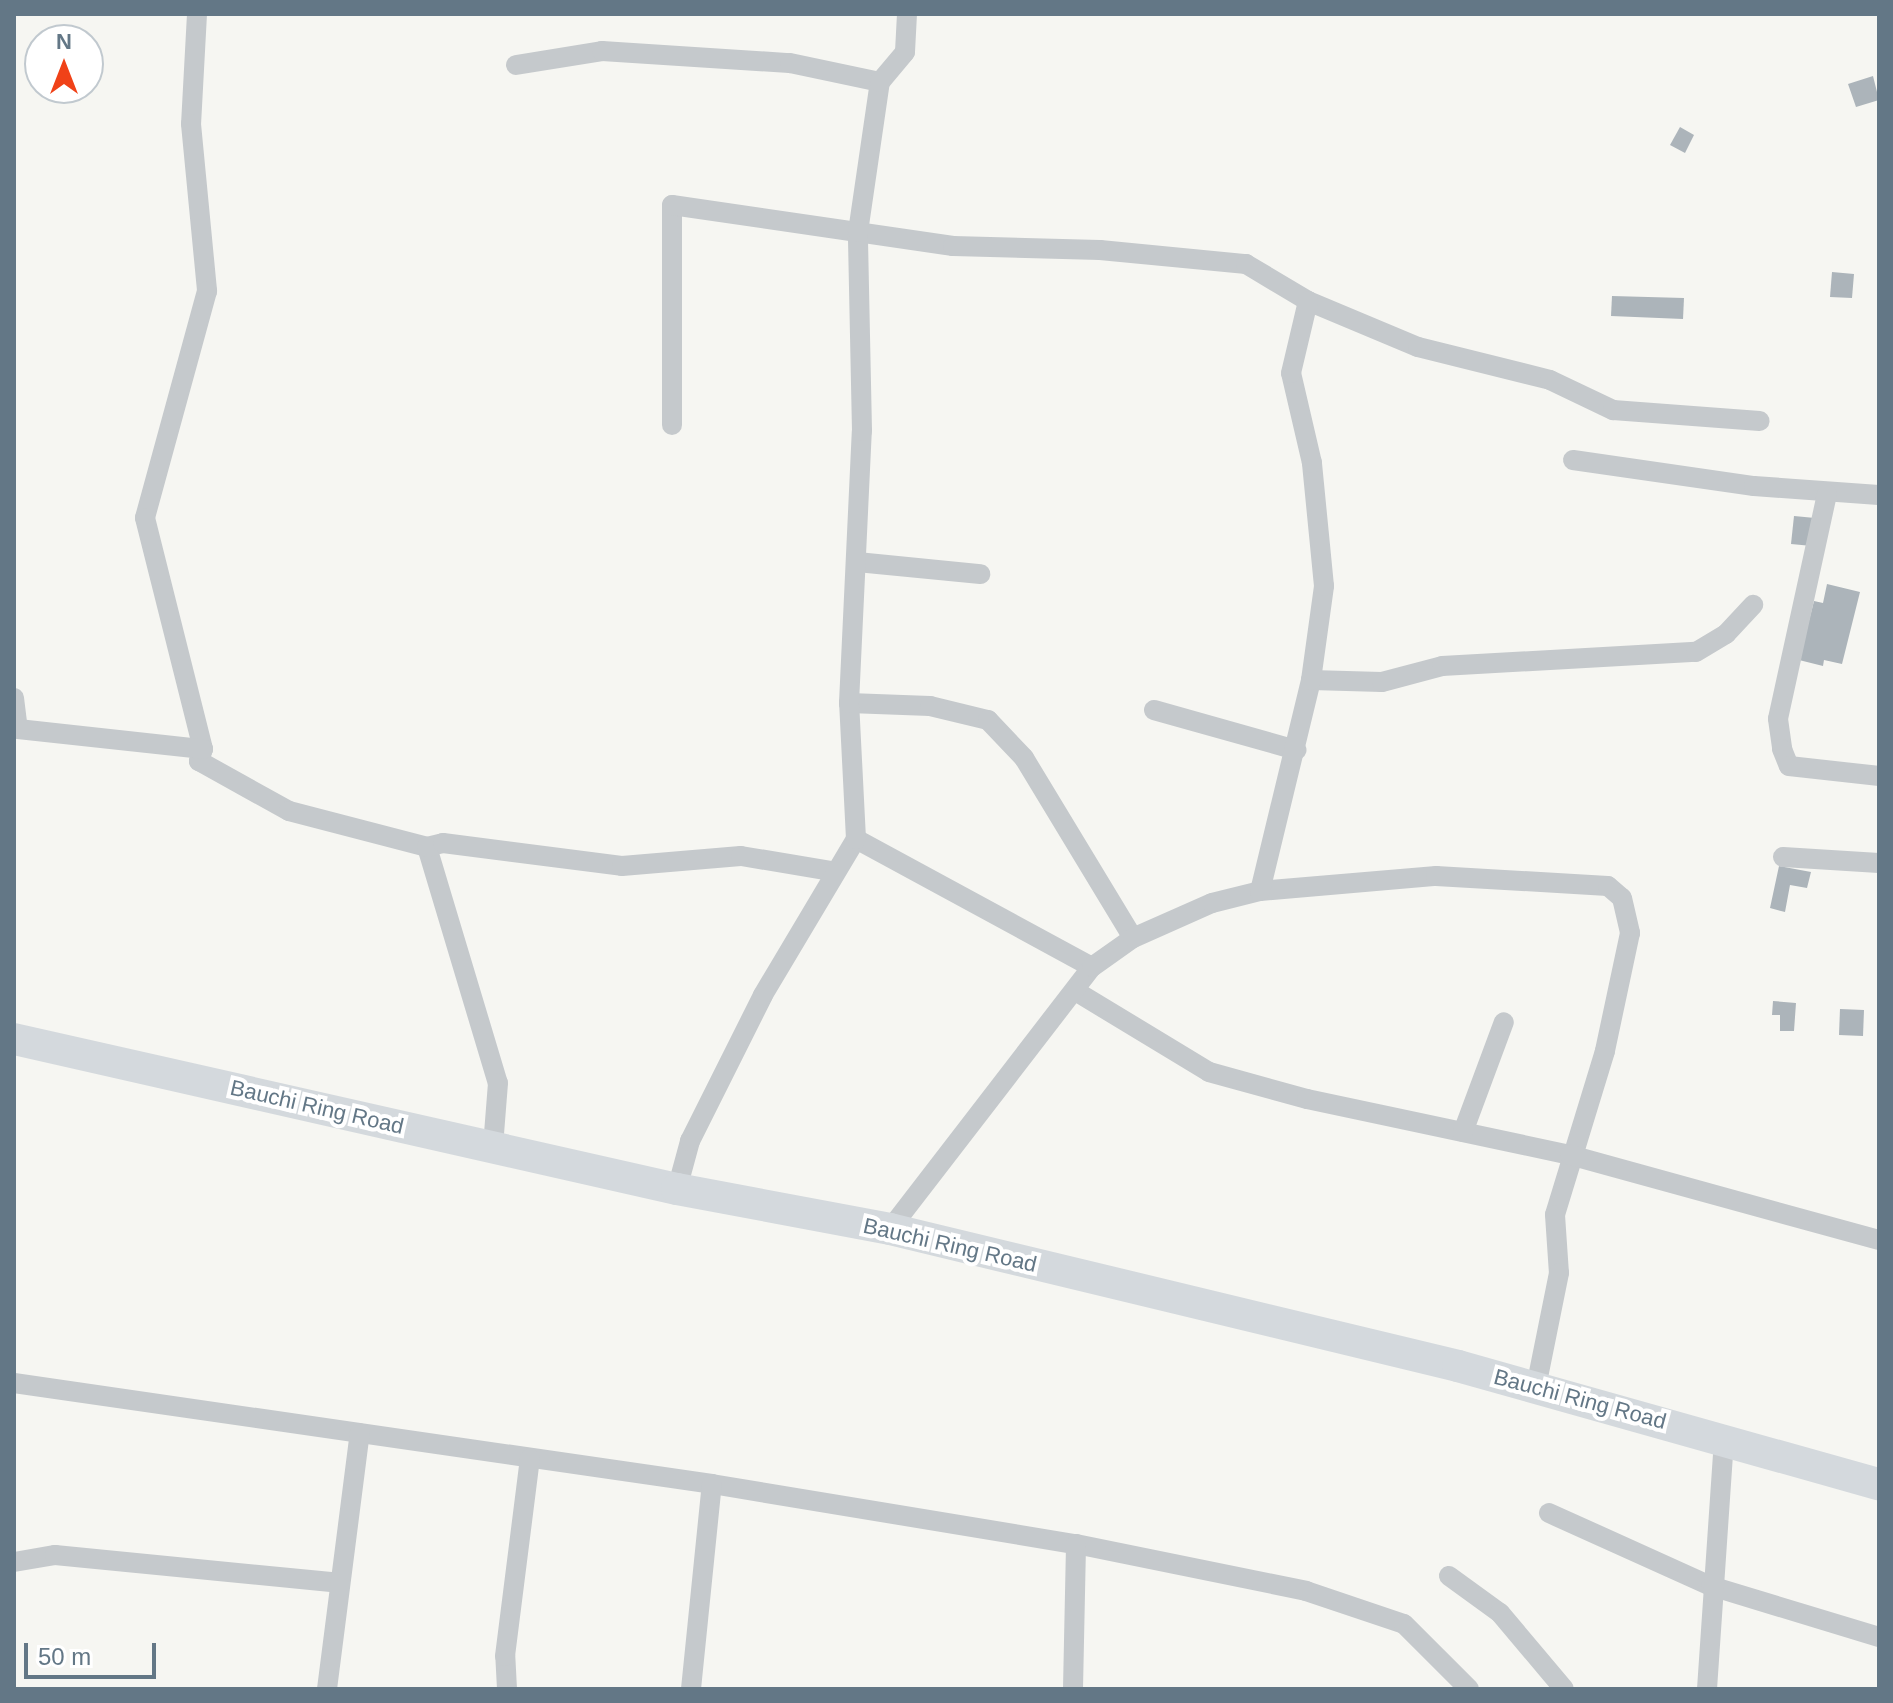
<!DOCTYPE html>
<html>
<head>
<meta charset="utf-8">
<style>
	body { margin:0 }
	#map { position:relative; width:1893px; height:1703px; overflow:hidden; background:#f6f6f2; font-family:Arial,sans-serif }
	div>[style] { position:absolute }
	.building>* { inset:0; background:#acb4ba }
	.minor>* { height:20px; margin:-10px; padding:0 10px; transform-origin:10px; border-radius:10px; background:#c5c9cc }
	.primary>* { height:32px; margin:-16px; padding:0 16px; transform-origin:16px; border-radius:16px; background:#d4d9dd }
	span { translate:-50% -50%; white-space:nowrap; text-align:center; line-height:1.15; -webkit-text-stroke:8px #fff; paint-order:stroke }
	.street-label { font-size:22px; color:#637786 }
	.frame { position:absolute; inset:0; border:16px solid #637786; pointer-events:none }
	.north { position:absolute; left:24px; top:24px; width:80px; height:80px; box-sizing:border-box; background:#fff; border:2px solid #c1c9cf; border-radius:50%; rotate:0deg; font-size:22px; font-weight:700; line-height:32px; text-align:center; color:#637786 }
	.north::after { content:''; display:block; margin:auto; width:28px; height:36px; background:#f04218; clip-path:polygon(50% 0,100% 100%,50% 72%,0 100%) }
	.scale { position:absolute; left:24px; top:1643px; width:132px; height:36px; box-sizing:border-box; border:4px solid #637786; border-top:0; padding-left:10px; font-size:24px; line-height:28px; white-space:nowrap; color:#637786; -webkit-text-stroke:6px #fff; paint-order:stroke }
</style>
</head>
<body>
<div id="map">
	<div class="building">
		<div style="clip-path:polygon(1873px 76px,1879px 100px,1856px 107px,1848px 84px)"></div>
		<div style="clip-path:polygon(1680px 127px,1694px 135px,1685px 153px,1670px 145px)"></div>
		<div style="clip-path:polygon(1832px 272px,1854px 274px,1852px 298px,1830px 297px)"></div>
		<div style="clip-path:polygon(1612px 296px,1684px 298px,1683px 319px,1611px 316px)"></div>
		<div style="clip-path:polygon(1794px 516px,1815px 518px,1812px 546px,1791px 544px)"></div>
		<div style="clip-path:polygon(1827px 584px,1860px 592px,1842px 664px,1824px 660px,1823px 666px,1799px 660px,1814px 601px,1823px 603px)"></div>
		<div style="clip-path:polygon(1779px 866px,1811px 872px,1807px 888px,1790px 885px,1785px 912px,1770px 908px)"></div>
		<div style="clip-path:polygon(1773px 1001px,1796px 1003px,1794px 1031px,1780px 1031px,1780px 1015px,1772px 1015px)"></div>
		<div style="clip-path:polygon(1840px 1009px,1864px 1010px,1863px 1036px,1839px 1035px)"></div>
	</div>
	<div class="minor">
		<div style="left:197px;top:14px;width:110px;rotate:93.1deg"></div>
		<div style="left:191px;top:124px;width:168px;rotate:84.5deg"></div>
		<div style="left:207px;top:291px;width:235px;rotate:105.3deg"></div>
		<div style="left:145px;top:518px;width:238px;rotate:75.9deg"></div>
		<div style="left:203px;top:749px;width:13px;rotate:108deg"></div>
		<div style="left:199px;top:761px;width:103px;rotate:29.1deg"></div>
		<div style="left:289px;top:811px;width:143px;rotate:14.6deg"></div>
		<div style="left:427px;top:847px;width:246px;rotate:73.3deg"></div>
		<div style="left:498px;top:1083px;width:64px;rotate:94.5deg"></div>
		<div style="left:516px;top:65px;width:87px;rotate:-9.2deg"></div>
		<div style="left:602px;top:51px;width:188px;rotate:3.7deg"></div>
		<div style="left:790px;top:63px;width:92px;rotate:11.9deg"></div>
		<div style="left:672px;top:425px;width:220px;rotate:-90deg"></div>
		<div style="left:672px;top:205px;width:284px;rotate:8.3deg"></div>
		<div style="left:953px;top:246px;width:147px;rotate:1.6deg"></div>
		<div style="left:1100px;top:250px;width:147px;rotate:5.5deg"></div>
		<div style="left:1246px;top:264px;width:72px;rotate:30.8deg"></div>
		<div style="left:1308px;top:301px;width:119px;rotate:22.7deg"></div>
		<div style="left:1418px;top:347px;width:136px;rotate:14deg"></div>
		<div style="left:1550px;top:380px;width:70px;rotate:25.5deg"></div>
		<div style="left:1613px;top:410px;width:147px;rotate:4.3deg"></div>
		<div style="left:1573px;top:460px;width:183px;rotate:8.2deg"></div>
		<div style="left:1754px;top:486px;width:125px;rotate:4.1deg"></div>
		<div style="left:1827px;top:494px;width:230px;rotate:102.3deg"></div>
		<div style="left:1778px;top:719px;width:30px;rotate:82deg"></div>
		<div style="left:1782px;top:749px;width:18px;rotate:68deg"></div>
		<div style="left:1789px;top:766px;width:91px;rotate:6.3deg"></div>
		<div style="left:857px;top:562px;width:124px;rotate:5.6deg"></div>
		<div style="left:1311px;top:680px;width:71px;rotate:1.6deg"></div>
		<div style="left:1382px;top:682px;width:62px;rotate:-14.9deg"></div>
		<div style="left:1442px;top:666px;width:254px;rotate:-3.2deg"></div>
		<div style="left:1696px;top:652px;width:35px;rotate:-31deg"></div>
		<div style="left:1726px;top:634px;width:40px;rotate:-47deg"></div>
		<div style="left:14px;top:698px;width:31px;rotate:83deg"></div>
		<div style="left:18px;top:729px;width:186px;rotate:6.2deg"></div>
		<div style="left:849px;top:703px;width:81px;rotate:2.1deg"></div>
		<div style="left:930px;top:706px;width:60px;rotate:13.6deg"></div>
		<div style="left:988px;top:720px;width:52px;rotate:46.5deg"></div>
		<div style="left:1024px;top:758px;width:210px;rotate:58.8deg"></div>
		<div style="left:1154px;top:710px;width:148px;rotate:15.7deg"></div>
		<div style="left:856px;top:839px;width:268px;rotate:28.5deg"></div>
		<div style="left:427px;top:847px;width:16px;rotate:-14deg"></div>
		<div style="left:443px;top:843px;width:180px;rotate:7.3deg"></div>
		<div style="left:622px;top:866px;width:119px;rotate:-4.8deg"></div>
		<div style="left:741px;top:856px;width:92px;rotate:9.4deg"></div>
		<div style="left:1783px;top:857px;width:96px;rotate:3.6deg"></div>
		<div style="left:1260px;top:891px;width:177px;rotate:-4.9deg"></div>
		<div style="left:1436px;top:876px;width:172px;rotate:3.3deg"></div>
		<div style="left:1608px;top:886px;width:18px;rotate:41deg"></div>
		<div style="left:1622px;top:898px;width:36px;rotate:77deg"></div>
		<div style="left:1630px;top:933px;width:121px;rotate:102deg"></div>
		<div style="left:1605px;top:1051px;width:171px;rotate:107deg"></div>
		<div style="left:1555px;top:1215px;width:58px;rotate:86.1deg"></div>
		<div style="left:1559px;top:1273px;width:116px;rotate:101.4deg"></div>
		<div style="left:1077px;top:992px;width:154px;rotate:31.2deg"></div>
		<div style="left:1209px;top:1072px;width:102px;rotate:15.4deg"></div>
		<div style="left:1307px;top:1099px;width:269px;rotate:12deg"></div>
		<div style="left:1570px;top:1155px;width:320px;rotate:15.4deg"></div>
		<div style="left:1463px;top:1132px;width:117px;rotate:-69.6deg"></div>
		<div style="left:677px;top:1189px;width:50px;rotate:-74.8deg"></div>
		<div style="left:690px;top:1141px;width:163px;rotate:-63.4deg"></div>
		<div style="left:763px;top:995px;width:182px;rotate:-59.2deg"></div>
		<div style="left:856px;top:839px;width:136px;rotate:-92.9deg"></div>
		<div style="left:849px;top:703px;width:272px;rotate:-87.3deg"></div>
		<div style="left:862px;top:431px;width:199px;rotate:-91.2deg"></div>
		<div style="left:858px;top:232px;width:152px;rotate:-81.7deg"></div>
		<div style="left:880px;top:82px;width:39px;rotate:-50deg"></div>
		<div style="left:905px;top:52px;width:38px;rotate:-87deg"></div>
		<div style="left:890px;top:1229px;width:331px;rotate:-52.4deg"></div>
		<div style="left:1092px;top:967px;width:50px;rotate:-35.3deg"></div>
		<div style="left:1133px;top:938px;width:86px;rotate:-23.9deg"></div>
		<div style="left:1212px;top:903px;width:49px;rotate:-14deg"></div>
		<div style="left:1260px;top:891px;width:217px;rotate:-76.4deg"></div>
		<div style="left:1311px;top:680px;width:95px;rotate:-82.1deg"></div>
		<div style="left:1324px;top:586px;width:124px;rotate:-95.6deg"></div>
		<div style="left:1312px;top:463px;width:92px;rotate:-103.1deg"></div>
		<div style="left:1291px;top:373px;width:74px;rotate:-76.7deg"></div>
		<div style="left:14px;top:1383px;width:705px;rotate:8.23deg"></div>
		<div style="left:712px;top:1484px;width:369px;rotate:9.4deg"></div>
		<div style="left:1076px;top:1544px;width:235px;rotate:11.5deg"></div>
		<div style="left:1306px;top:1591px;width:103px;rotate:18.6deg"></div>
		<div style="left:1404px;top:1624px;width:92px;rotate:45deg"></div>
		<div style="left:1549px;top:1513px;width:178px;rotate:24.3deg"></div>
		<div style="left:1711px;top:1586px;width:176px;rotate:16.9deg"></div>
		<div style="left:14px;top:1562px;width:42px;rotate:-9.7deg"></div>
		<div style="left:55px;top:1555px;width:285px;rotate:5.6deg"></div>
		<div style="left:1449px;top:1576px;width:63px;rotate:36deg"></div>
		<div style="left:1500px;top:1613px;width:99px;rotate:49.9deg"></div>
		<div style="left:327px;top:1689px;width:258px;rotate:-82.7deg"></div>
		<div style="left:507px;top:1689px;width:33px;rotate:-93deg"></div>
		<div style="left:505px;top:1656px;width:199px;rotate:-82.8deg"></div>
		<div style="left:691px;top:1689px;width:206px;rotate:-84.2deg"></div>
		<div style="left:1073px;top:1689px;width:145px;rotate:-88.8deg"></div>
		<div style="left:1707px;top:1689px;width:252px;rotate:-86.1deg"></div>
	</div>
	<div class="primary">
		<div style="left:14px;top:1039px;width:680px;rotate:12.75deg"></div>
		<div style="left:677px;top:1189px;width:217px;rotate:10.6deg"></div>
		<div style="left:890px;top:1229px;width:584px;rotate:13.56deg"></div>
		<div style="left:1458px;top:1366px;width:437px;rotate:15.7deg"></div>
	</div>
	<div class="street-label">
		<span style="left:317px;top:1107px;rotate:13deg">Bauchi Ring Road</span>
		<span style="left:950px;top:1245px;rotate:13deg">Bauchi Ring Road</span>
		<span style="left:1580px;top:1399px;rotate:15deg">Bauchi Ring Road</span>
	</div>
	<div class="frame"></div>
	<div class="north">N</div>
	<div class="scale">50 m</div>
</div>
</body>
</html>
